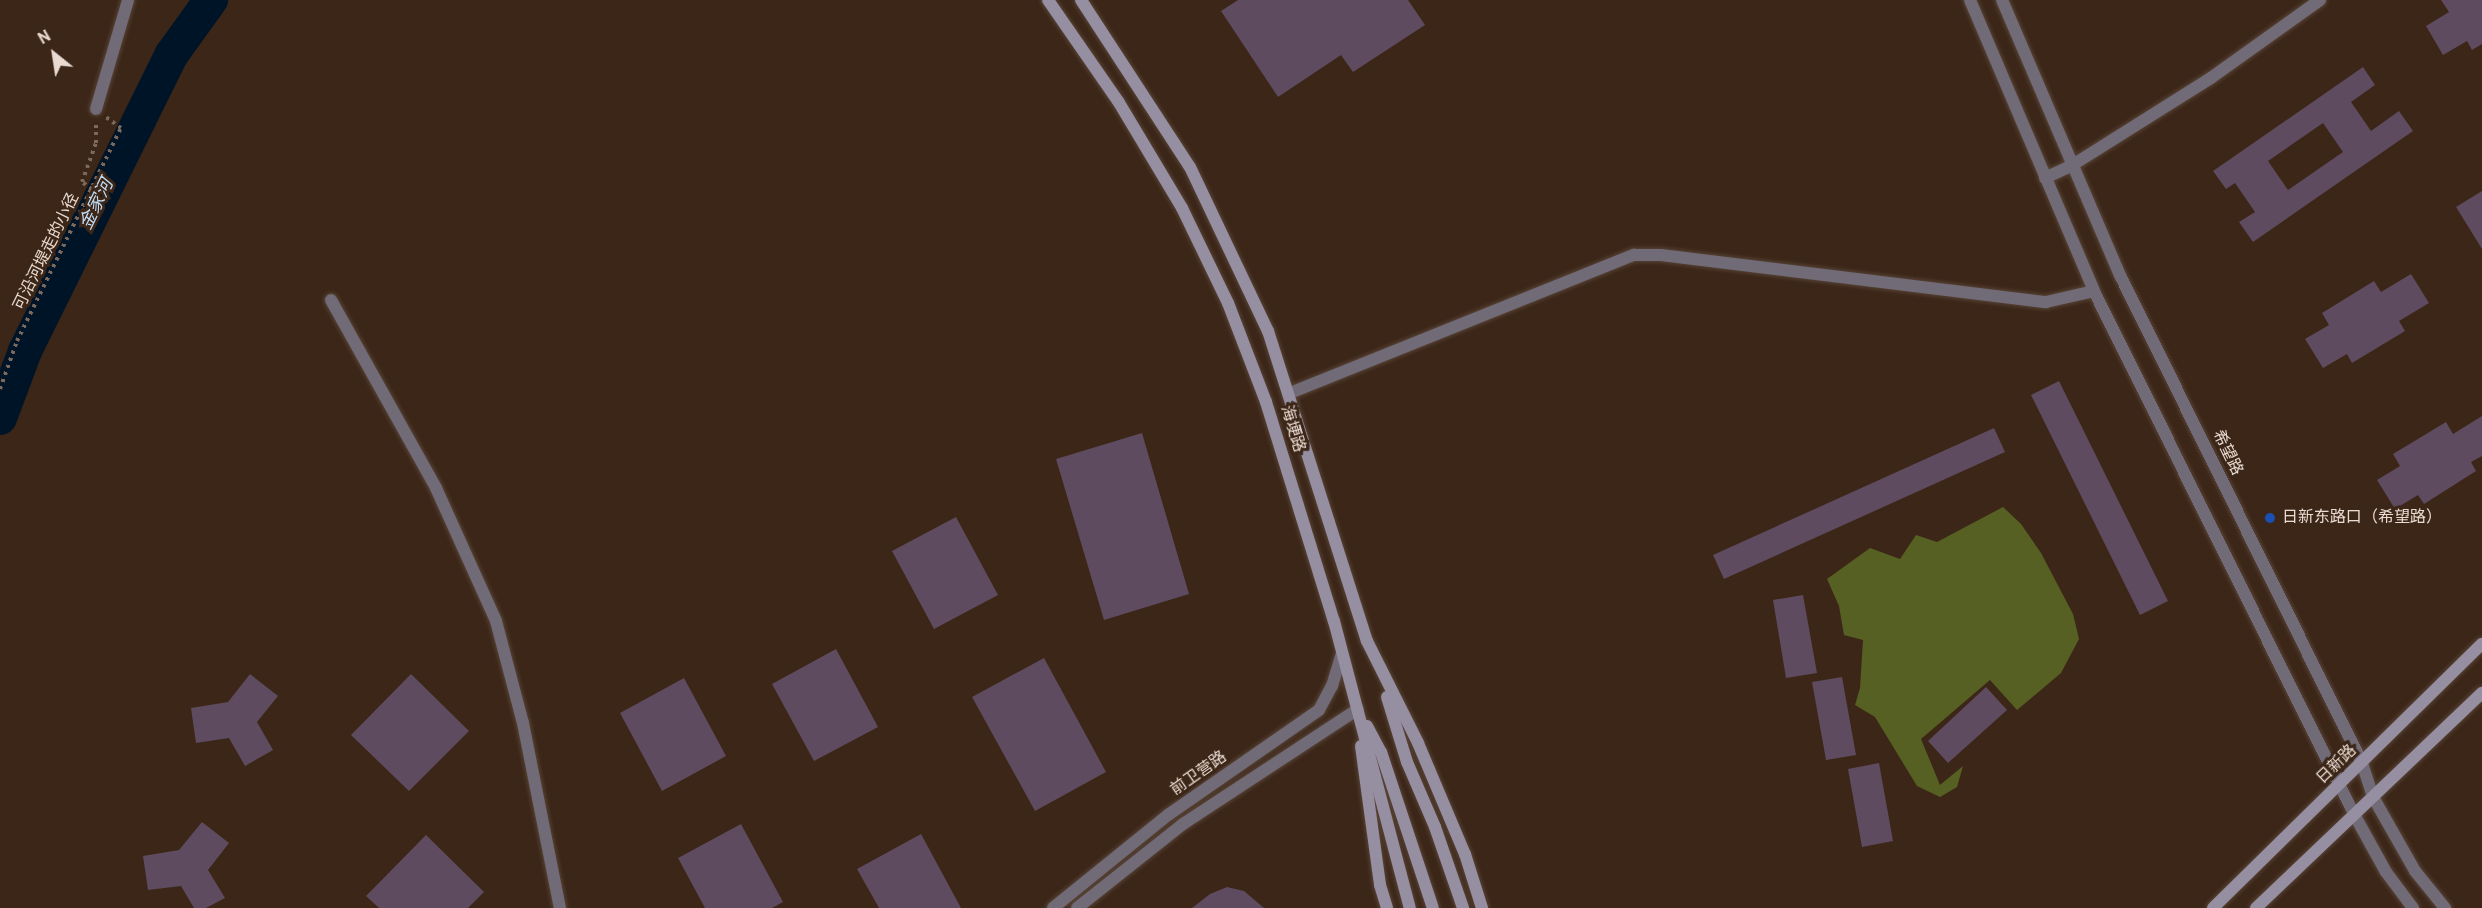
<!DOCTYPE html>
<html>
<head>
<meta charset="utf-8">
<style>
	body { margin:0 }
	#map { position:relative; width:2482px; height:908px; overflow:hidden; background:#3b2618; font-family:Overpass,"Noto Sans SC",sans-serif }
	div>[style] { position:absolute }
	.forest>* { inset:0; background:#566023 }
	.river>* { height:34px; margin:-17px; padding:0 17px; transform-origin:17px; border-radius:17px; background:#001428 }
	.building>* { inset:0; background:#5f4b5f }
	.path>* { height:4px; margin-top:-2px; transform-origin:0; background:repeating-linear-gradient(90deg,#7c695d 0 3px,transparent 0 7.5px) }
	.roads { filter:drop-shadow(0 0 2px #574336) drop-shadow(0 0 2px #574336) }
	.minor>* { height:12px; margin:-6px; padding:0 6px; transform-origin:6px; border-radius:6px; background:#706b77 }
	.tertiary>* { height:12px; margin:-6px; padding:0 6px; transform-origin:6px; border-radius:6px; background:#706b77 }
	.secondary>* { height:12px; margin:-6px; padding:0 6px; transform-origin:6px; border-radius:6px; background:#968fa1 }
	.dots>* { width:16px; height:16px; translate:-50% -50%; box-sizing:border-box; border:3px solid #3b2618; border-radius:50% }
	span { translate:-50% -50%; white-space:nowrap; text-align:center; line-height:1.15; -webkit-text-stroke:6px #3b2618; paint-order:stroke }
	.street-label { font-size:16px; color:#eadbd2 }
	.poi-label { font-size:16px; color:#eadbd2 }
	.left { translate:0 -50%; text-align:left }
	.water-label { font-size:18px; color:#c1ddf6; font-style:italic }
	.north { position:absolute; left:24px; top:24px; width:60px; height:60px; -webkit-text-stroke:4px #3b2618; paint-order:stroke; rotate:330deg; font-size:16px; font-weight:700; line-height:24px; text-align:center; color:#eadbd2 }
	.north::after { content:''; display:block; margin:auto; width:21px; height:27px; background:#eadbd2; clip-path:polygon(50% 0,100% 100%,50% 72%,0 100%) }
</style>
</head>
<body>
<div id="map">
	<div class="forest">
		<div style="clip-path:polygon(2003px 507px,2021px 524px,2041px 553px,2073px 614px,2079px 639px,2061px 673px,2017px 710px,1990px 680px,1921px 739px,1940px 785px,1963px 766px,1957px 787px,1940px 797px,1917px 786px,1875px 717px,1855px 705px,1860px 688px,1863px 640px,1844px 635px,1839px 606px,1827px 579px,1870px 548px,1900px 559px,1916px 535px,1937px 542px)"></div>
	</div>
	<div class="river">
		<div style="left:0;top:418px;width:72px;rotate:-69.5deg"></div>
		<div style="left:25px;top:351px;width:331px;rotate:-63.7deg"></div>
		<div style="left:172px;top:54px;width:67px;rotate:-54.2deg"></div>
	</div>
	<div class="building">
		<div style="clip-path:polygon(1238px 0,1408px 0,1425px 25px,1353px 72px,1341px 55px,1278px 97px,1221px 11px)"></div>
		<div style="clip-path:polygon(2441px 0,2482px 0,2482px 44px,2472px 50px,2467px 41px,2443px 55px,2426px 26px,2449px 12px)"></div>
		<div style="clip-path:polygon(evenodd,2363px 67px,2375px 85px,2351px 102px,2371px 131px,2399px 111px,2413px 131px,2253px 242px,2239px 222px,2255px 212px,2235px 183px,2226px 189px,2213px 171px,2363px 67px,2323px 123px,2343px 152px,2288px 190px,2268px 161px,2323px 123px)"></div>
		<div style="clip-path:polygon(2482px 191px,2482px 249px,2456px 207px)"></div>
		<div style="clip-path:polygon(2411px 274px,2429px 303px,2399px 321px,2405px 331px,2352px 363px,2347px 354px,2323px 368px,2305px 339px,2329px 325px,2322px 313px,2374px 281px,2381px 292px)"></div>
		<div style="clip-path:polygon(2059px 381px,2168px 601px,2140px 615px,2031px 395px)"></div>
		<div style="clip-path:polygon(2482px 416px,2482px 456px,2471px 462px,2476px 471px,2424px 504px,2418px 495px,2395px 509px,2377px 480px,2400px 466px,2393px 454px,2446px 422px,2453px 434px)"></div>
		<div style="clip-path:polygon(1994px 428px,2005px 452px,1724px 579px,1713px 555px)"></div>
		<div style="clip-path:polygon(1142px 433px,1189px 594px,1104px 620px,1056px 459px)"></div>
		<div style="clip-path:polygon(956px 517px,998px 595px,934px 629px,892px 551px)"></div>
		<div style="clip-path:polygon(1803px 595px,1817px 673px,1786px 678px,1773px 600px)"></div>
		<div style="clip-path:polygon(836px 649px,878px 727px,814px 761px,772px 684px)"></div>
		<div style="clip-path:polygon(1044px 658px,1106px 772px,1035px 811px,972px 697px)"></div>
		<div style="clip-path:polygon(250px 674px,278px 696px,257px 722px,273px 750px,245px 766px,229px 738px,196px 743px,191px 708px,228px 702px)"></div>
		<div style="clip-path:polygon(411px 674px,469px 731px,409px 791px,351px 735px)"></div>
		<div style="clip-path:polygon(1842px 677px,1856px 755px,1826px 760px,1812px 682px)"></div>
		<div style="clip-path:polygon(684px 678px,726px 756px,662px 791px,620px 713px)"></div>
		<div style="clip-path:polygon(1986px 687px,2007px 710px,1948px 763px,1928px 741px)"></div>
		<div style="clip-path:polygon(1879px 763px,1893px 841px,1862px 847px,1848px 769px)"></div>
		<div style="clip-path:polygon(202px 822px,229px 843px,208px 870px,225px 898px,206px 908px,194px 908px,181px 886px,148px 890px,143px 856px,179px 850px)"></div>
		<div style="clip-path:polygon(741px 824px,783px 902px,772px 908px,705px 908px,678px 858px)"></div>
		<div style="clip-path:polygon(921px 834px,961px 908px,879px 908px,857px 869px)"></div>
		<div style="clip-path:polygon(426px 835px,484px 892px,468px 908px,379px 908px,366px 896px)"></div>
		<div style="clip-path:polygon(1227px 887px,1244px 891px,1264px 908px,1192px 908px,1210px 894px)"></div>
	</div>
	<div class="path">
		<div style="left:92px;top:189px;width:12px;rotate:-145deg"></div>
		<div style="left:82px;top:182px;width:41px;rotate:-70.3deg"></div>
		<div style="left:96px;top:143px;width:20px;rotate:-90deg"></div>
		<div style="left:0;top:389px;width:51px;rotate:-70.5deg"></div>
		<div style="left:17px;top:341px;width:237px;rotate:-64deg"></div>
		<div style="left:121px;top:128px;width:19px;rotate:-144deg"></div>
	</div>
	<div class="roads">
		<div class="minor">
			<div style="left:96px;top:109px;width:114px;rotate:-73.6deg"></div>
			<div style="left:2045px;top:178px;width:29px;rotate:-25deg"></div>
			<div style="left:2071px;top:166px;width:165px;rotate:-32.2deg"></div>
			<div style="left:2211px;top:78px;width:134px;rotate:-35.6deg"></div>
			<div style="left:331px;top:300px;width:215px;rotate:60.8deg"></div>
			<div style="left:436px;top:488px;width:146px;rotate:65.7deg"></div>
			<div style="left:496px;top:621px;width:106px;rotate:75.2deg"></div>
			<div style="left:523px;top:723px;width:189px;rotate:78.7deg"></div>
			<div style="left:1290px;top:393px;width:371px;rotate:-21.9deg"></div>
			<div style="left:1634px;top:255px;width:27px"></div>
			<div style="left:1661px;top:255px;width:388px;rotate:7deg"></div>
			<div style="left:2046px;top:302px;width:49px;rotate:-12.9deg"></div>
		</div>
		<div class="tertiary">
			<div style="left:1970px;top:0;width:316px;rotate:66.9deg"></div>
			<div style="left:2094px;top:291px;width:586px;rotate:63.57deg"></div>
			<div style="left:2355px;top:816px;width:64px;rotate:61deg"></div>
			<div style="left:2386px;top:872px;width:45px;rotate:53.1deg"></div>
			<div style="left:2002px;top:0;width:301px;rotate:66.8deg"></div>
			<div style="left:2121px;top:277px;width:542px;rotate:63.62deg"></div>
			<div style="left:2362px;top:763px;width:36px;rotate:72deg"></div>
			<div style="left:2373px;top:797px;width:85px;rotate:60.4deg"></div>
			<div style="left:2415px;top:871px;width:48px;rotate:51deg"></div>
			<div style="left:1053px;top:908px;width:148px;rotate:-39deg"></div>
			<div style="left:1168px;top:815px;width:184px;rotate:-34.8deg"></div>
			<div style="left:1319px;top:710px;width:27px;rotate:-62deg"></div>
			<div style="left:1332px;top:686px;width:34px;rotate:-73deg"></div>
			<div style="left:1077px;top:908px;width:135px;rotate:-38.4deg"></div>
			<div style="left:1183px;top:824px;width:209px;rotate:-33.3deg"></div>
		</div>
		<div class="secondary">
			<div style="left:1048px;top:0;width:123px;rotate:55.3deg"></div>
			<div style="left:1118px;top:101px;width:125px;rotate:59.1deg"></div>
			<div style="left:1182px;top:208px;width:106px;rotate:64.2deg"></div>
			<div style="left:1228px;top:303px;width:106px;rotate:69deg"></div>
			<div style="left:1266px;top:402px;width:229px;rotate:72.8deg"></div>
			<div style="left:1334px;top:621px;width:297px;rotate:75.2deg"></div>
			<div style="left:1081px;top:0;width:199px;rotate:56.9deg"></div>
			<div style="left:1190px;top:167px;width:182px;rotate:64.6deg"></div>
			<div style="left:1268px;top:331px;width:325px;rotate:72.3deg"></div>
			<div style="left:1367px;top:641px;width:114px;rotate:63.4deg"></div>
			<div style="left:1418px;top:743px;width:121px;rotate:67.1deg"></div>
			<div style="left:1465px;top:854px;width:57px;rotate:72.5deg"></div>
			<div style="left:1387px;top:697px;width:68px;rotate:72.9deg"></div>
			<div style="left:1407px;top:762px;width:71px;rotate:66.7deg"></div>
			<div style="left:1435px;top:827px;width:86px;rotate:70.9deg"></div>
			<div style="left:1367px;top:726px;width:30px;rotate:62deg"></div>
			<div style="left:1381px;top:752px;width:164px;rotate:71.6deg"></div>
			<div style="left:1361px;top:746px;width:140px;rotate:82.2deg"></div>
			<div style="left:1380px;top:885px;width:24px;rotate:73deg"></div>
			<div style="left:2213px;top:908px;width:377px;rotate:-44.5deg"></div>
			<div style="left:2256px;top:908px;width:312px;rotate:-43.6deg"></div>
		</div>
	</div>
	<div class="dots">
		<div style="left:2270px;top:518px;background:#1a4fb4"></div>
	</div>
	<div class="street-label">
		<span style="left:47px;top:252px;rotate:-64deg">可沿河堤走的小径</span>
		<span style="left:1292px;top:429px;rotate:73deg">海埂路</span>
		<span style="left:2227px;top:453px;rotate:64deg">希望路</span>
		<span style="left:2337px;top:765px;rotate:-44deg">日新路</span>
		<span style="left:1199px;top:774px;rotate:-35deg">前卫营路</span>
	</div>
	<div class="poi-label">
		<span class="left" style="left:2282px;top:518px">日新东路口（希望路）</span>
	</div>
	<div class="water-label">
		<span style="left:98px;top:205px;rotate:-64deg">金家河</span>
	</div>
	<div class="north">N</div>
</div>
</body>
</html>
